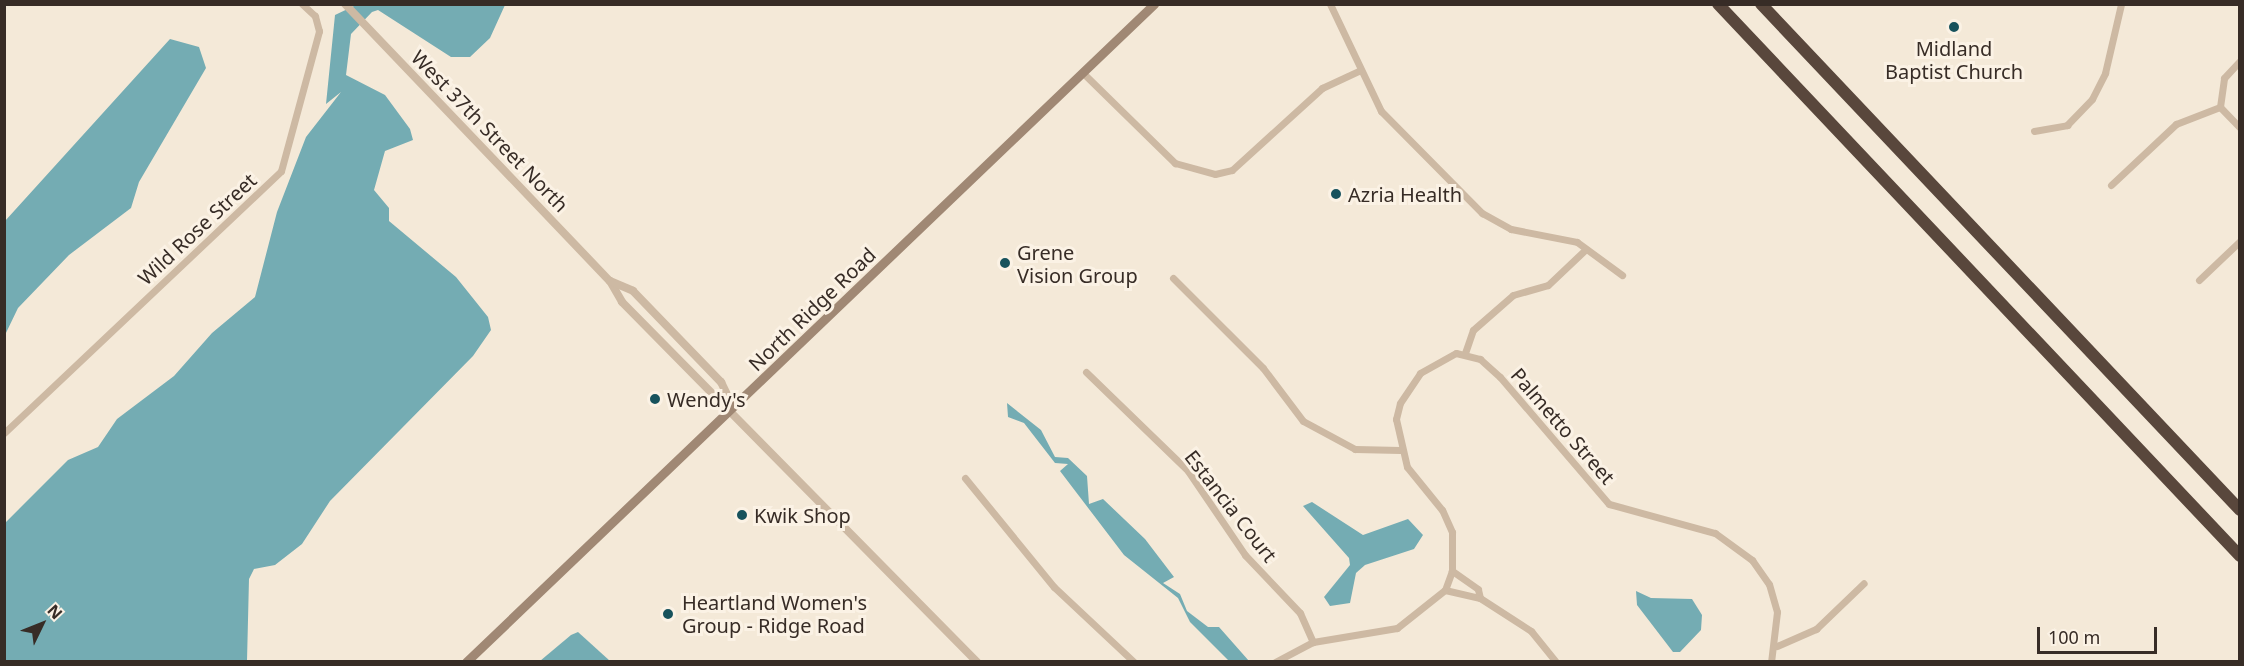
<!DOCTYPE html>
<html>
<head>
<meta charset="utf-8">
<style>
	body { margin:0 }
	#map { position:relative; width:2244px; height:666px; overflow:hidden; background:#f4e9d8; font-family:"Noto Sans",sans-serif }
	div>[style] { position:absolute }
	.water>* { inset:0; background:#74acb3 }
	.minor>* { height:7px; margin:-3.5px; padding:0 3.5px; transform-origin:3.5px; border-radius:3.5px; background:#cdb9a3 }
	.tertiary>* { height:8px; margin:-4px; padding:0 4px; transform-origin:4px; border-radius:4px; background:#cdb9a3 }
	.secondary>* { height:9px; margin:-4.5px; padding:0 4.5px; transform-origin:4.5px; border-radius:4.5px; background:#a08874 }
	.motorway>* { height:12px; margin:-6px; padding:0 6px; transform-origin:6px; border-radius:6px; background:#59473c }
	.dots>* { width:16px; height:16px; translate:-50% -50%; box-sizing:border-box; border:3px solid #fbf2e5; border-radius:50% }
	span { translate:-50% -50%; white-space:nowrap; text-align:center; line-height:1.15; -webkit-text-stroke:6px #fbf2e5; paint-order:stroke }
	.poi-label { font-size:20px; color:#372c26 }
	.left { translate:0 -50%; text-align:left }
	.street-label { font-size:20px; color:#372c26 }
	.frame { position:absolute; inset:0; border:6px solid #372c26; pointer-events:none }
	.north { position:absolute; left:12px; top:594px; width:60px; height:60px; -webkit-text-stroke:4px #fbf2e5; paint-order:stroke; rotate:47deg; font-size:16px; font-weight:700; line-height:24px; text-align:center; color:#372c26 }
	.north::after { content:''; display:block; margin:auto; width:21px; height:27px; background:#372c26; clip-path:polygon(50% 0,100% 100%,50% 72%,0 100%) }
	.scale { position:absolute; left:2037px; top:627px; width:120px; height:27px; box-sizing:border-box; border:3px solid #372c26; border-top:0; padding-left:8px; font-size:18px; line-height:21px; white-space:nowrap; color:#372c26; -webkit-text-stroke:4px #fbf2e5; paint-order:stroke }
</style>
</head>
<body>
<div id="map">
	<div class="water">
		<div style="clip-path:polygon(356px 5px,505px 5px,490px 38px,470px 57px,451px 57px,378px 10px,372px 12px,351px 34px,346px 75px,385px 95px,410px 129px,413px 140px,385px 151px,374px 190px,389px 208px,389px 221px,456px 277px,488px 317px,491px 330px,473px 356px,330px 501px,302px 544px,275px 565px,254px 569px,249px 579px,247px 661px,5px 662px,5px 523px,68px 460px,98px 447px,117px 419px,174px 376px,212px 333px,255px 297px,277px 212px,306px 137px,341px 92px,326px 104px,335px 15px)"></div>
		<div style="clip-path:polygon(170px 39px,199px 47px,206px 68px,139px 182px,131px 208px,69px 255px,18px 308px,5px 335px,5px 221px)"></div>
		<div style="clip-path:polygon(1007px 403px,1041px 430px,1055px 457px,1068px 458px,1087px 476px,1089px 504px,1103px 499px,1145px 539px,1174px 577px,1163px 583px,1180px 594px,1187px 611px,1208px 627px,1219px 627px,1249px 661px,1229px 661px,1190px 622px,1178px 598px,1124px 555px,1060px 471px,1068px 464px,1055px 463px,1024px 423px,1008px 417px)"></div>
		<div style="clip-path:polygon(1312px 502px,1363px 535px,1408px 519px,1423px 535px,1414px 549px,1365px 565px,1356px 573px,1350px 603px,1330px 606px,1324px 597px,1350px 565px,1349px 558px,1303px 506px)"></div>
		<div style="clip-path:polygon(1636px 591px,1651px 598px,1692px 599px,1702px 615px,1701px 630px,1680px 652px,1673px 652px,1637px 605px)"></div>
		<div style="clip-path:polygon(578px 632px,610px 661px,540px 661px,571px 635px)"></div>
	</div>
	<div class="minor">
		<div style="left:1330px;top:4px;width:119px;rotate:64.5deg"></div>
		<div style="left:1381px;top:111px;width:144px;rotate:45.3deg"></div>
		<div style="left:1482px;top:213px;width:33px;rotate:29deg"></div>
		<div style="left:1511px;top:229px;width:67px;rotate:11.1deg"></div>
		<div style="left:1577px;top:242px;width:56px;rotate:36.3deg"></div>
		<div style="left:1083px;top:73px;width:129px;rotate:44.4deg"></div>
		<div style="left:1175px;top:163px;width:41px;rotate:15.4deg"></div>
		<div style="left:1215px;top:174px;width:17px;rotate:-13deg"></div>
		<div style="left:1232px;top:170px;width:122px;rotate:-42.3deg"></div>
		<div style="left:1322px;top:88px;width:40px;rotate:-25deg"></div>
		<div style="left:2220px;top:107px;width:29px;rotate:-82deg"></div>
		<div style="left:2224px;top:78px;width:23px;rotate:-47deg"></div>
		<div style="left:2220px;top:107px;width:29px;rotate:46deg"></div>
		<div style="left:2034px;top:131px;width:34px;rotate:-10deg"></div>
		<div style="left:2067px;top:125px;width:36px;rotate:-46deg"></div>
		<div style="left:2092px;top:99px;width:29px;rotate:-63deg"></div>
		<div style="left:2105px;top:73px;width:71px;rotate:-76.9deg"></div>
		<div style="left:2111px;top:185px;width:89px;rotate:-43.2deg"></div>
		<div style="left:2176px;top:124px;width:47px;rotate:-21.1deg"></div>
		<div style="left:1173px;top:278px;width:127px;rotate:45deg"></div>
		<div style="left:1263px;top:368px;width:66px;rotate:53deg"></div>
		<div style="left:1303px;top:421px;width:59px;rotate:28.3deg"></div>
		<div style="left:1355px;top:449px;width:45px;rotate:1.3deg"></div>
		<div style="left:2199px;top:280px;width:57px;rotate:-43.6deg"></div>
		<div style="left:1465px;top:353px;width:24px;rotate:-71deg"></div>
		<div style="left:1473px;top:330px;width:53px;rotate:-41.2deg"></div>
		<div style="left:1513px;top:295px;width:36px;rotate:-16deg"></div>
		<div style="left:1548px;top:285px;width:52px;rotate:-43.5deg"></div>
		<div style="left:1086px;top:372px;width:142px;rotate:44.1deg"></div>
		<div style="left:1188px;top:471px;width:102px;rotate:55.8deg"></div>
		<div style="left:1245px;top:555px;width:80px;rotate:46.5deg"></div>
		<div style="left:1300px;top:613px;width:32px;rotate:66deg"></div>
		<div style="left:4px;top:433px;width:381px;rotate:-43.4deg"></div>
		<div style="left:281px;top:171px;width:145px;rotate:-74.8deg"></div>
		<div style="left:319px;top:31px;width:16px;rotate:-105deg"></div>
		<div style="left:315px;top:16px;width:18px;rotate:-137deg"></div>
		<div style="left:965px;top:478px;width:141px;rotate:50.8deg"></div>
		<div style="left:1054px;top:587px;width:110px;rotate:43.2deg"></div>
		<div style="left:1445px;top:590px;width:36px;rotate:13deg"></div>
		<div style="left:1480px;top:598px;width:9px;rotate:-103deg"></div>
		<div style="left:1478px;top:589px;width:32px;rotate:-145deg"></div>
		<div style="left:1480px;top:598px;width:61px;rotate:32.9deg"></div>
		<div style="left:1531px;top:631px;width:40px;rotate:51deg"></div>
		<div style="left:1777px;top:646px;width:43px;rotate:-23.6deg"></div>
		<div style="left:1816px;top:629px;width:66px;rotate:-43.8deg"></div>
		<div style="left:1275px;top:662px;width:43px;rotate:-27.8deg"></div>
		<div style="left:1313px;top:642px;width:85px;rotate:-9.5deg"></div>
		<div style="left:1397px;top:628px;width:61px;rotate:-38.4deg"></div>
		<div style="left:1445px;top:590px;width:20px;rotate:-70deg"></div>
		<div style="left:1452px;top:571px;width:39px;rotate:-90deg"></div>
		<div style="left:1452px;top:532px;width:24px;rotate:-114deg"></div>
		<div style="left:1442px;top:510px;width:55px;rotate:-129.1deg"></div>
		<div style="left:1407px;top:467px;width:49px;rotate:-102.9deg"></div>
		<div style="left:1396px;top:419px;width:16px;rotate:-76deg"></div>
		<div style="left:1400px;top:403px;width:36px;rotate:-56deg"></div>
		<div style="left:1420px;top:373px;width:41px;rotate:-29.1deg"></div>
		<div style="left:1456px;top:353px;width:25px;rotate:14deg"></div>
		<div style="left:1480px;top:359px;width:27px;rotate:42deg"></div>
		<div style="left:1500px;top:377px;width:167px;rotate:49.4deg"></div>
		<div style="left:1609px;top:504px;width:110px;rotate:15.3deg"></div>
		<div style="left:1715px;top:533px;width:46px;rotate:36.1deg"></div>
		<div style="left:1752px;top:560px;width:29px;rotate:55deg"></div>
		<div style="left:1769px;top:584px;width:29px;rotate:74deg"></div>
		<div style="left:1777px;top:612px;width:50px;rotate:96.8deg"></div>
	</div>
	<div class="tertiary">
		<div style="left:345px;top:4px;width:383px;rotate:46.3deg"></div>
		<div style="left:610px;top:281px;width:24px;rotate:60deg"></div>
		<div style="left:622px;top:302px;width:506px;rotate:45.4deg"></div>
		<div style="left:610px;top:281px;width:25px;rotate:23deg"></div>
		<div style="left:633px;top:291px;width:127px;rotate:46deg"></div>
		<div style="left:721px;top:382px;width:28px;rotate:64deg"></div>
	</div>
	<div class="secondary">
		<div style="left:466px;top:662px;width:952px;rotate:-43.72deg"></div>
	</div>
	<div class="motorway">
		<div style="left:1718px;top:4px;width:760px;rotate:46.6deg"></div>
		<div style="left:1761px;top:4px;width:697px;rotate:46.57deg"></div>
	</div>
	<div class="dots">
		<div style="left:1954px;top:27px;background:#17525c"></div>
		<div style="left:1336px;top:194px;background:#17525c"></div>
		<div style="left:1005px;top:263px;background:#17525c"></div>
		<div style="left:655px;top:399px;background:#17525c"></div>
		<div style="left:742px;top:515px;background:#17525c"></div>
		<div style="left:668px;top:614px;background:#17525c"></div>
	</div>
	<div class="poi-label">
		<span style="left:1954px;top:60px">Midland<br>Baptist Church</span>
		<span class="left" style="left:1348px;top:194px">Azria Health</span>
		<span class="left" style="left:1017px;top:264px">Grene<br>Vision Group</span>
		<span class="left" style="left:667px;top:399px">Wendy's</span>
		<span class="left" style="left:754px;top:515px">Kwik Shop</span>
		<span class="left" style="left:682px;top:614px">Heartland Women's<br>Group - Ridge Road</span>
	</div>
	<div class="street-label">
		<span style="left:490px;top:131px;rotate:46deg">West 37th Street North</span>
		<span style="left:197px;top:229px;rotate:-43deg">Wild Rose Street</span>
		<span style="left:812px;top:309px;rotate:-44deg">North Ridge Road</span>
		<span style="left:1563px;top:426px;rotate:49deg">Palmetto Street</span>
		<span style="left:1231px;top:506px;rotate:52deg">Estancia Court</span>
	</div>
	<div class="frame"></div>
	<div class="north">N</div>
	<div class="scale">100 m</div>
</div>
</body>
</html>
